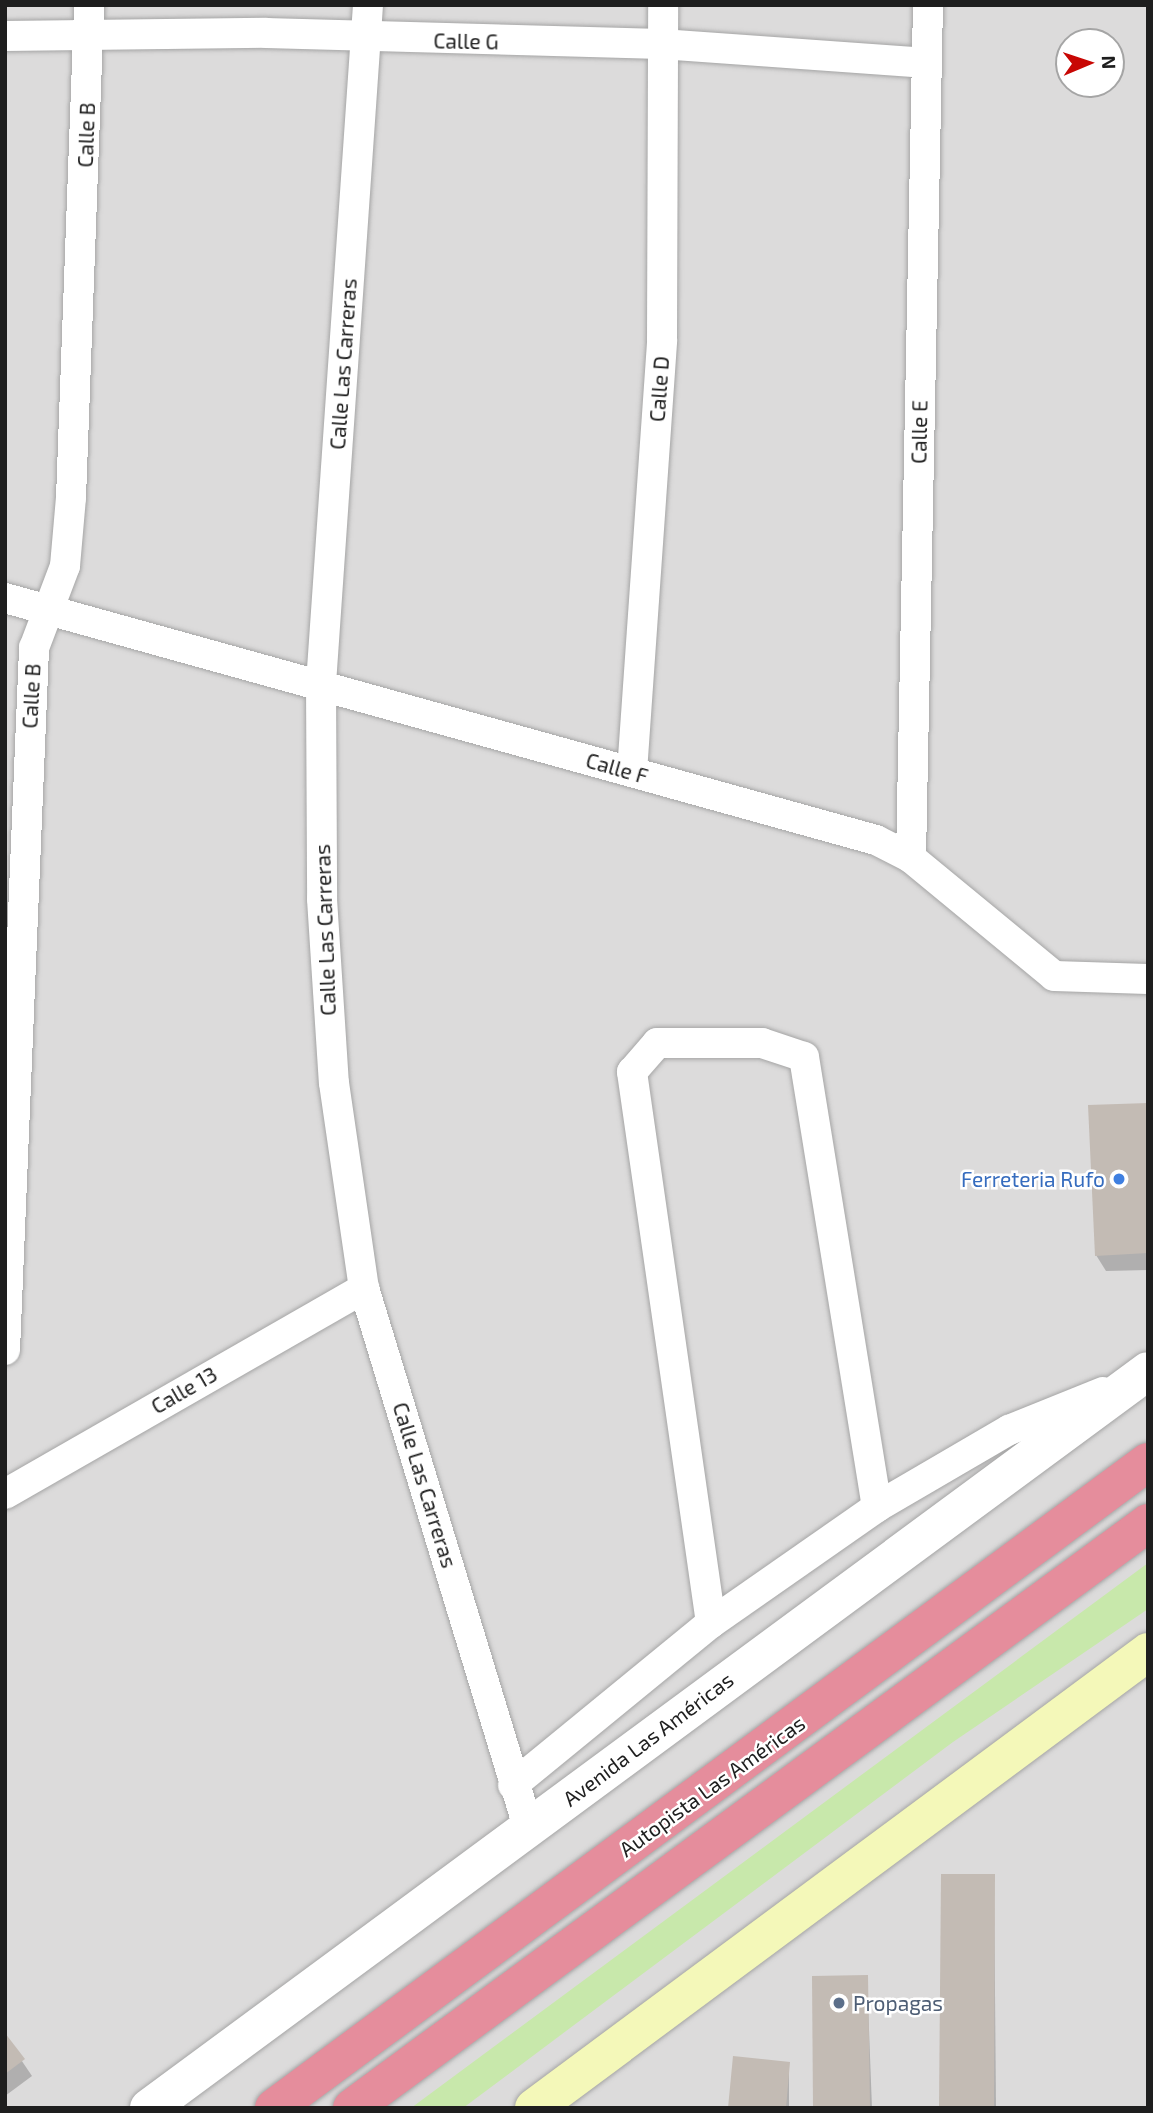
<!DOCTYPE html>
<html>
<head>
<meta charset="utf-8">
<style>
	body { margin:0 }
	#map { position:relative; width:1153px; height:2113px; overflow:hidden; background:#efece4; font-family:"Exo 2",sans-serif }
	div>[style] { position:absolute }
	.residential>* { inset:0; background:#dcdbdb }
	.grass>* { inset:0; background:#c8e8ab }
	.shadow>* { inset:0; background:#0003 }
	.building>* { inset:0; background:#c3bbb4 }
	.roads { filter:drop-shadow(0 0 2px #a5a5a5) drop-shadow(0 0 2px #a5a5a5) }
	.minor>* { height:30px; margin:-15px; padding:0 15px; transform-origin:15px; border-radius:15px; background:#fff }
	.tertiary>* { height:38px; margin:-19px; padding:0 19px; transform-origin:19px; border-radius:19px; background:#fff }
	.secondary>* { height:38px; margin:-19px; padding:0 19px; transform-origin:19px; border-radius:19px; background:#f4f8b9 }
	.motorway>* { height:38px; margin:-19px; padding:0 19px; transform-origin:19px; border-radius:19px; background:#e58d9c }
	.dots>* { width:19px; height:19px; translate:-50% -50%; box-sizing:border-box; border:4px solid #fff; border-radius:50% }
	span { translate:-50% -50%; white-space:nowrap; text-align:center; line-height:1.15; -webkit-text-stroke:5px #fff; paint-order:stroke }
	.street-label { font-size:21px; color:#1e1e1e }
	.shop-label { font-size:21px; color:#366cbe }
	.right { translate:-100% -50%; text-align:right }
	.service-label { font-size:21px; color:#4e5e75 }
	.left { translate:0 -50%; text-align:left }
	.frame { position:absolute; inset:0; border:7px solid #1e1e1e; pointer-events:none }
	.north { position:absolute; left:1055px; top:28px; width:70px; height:70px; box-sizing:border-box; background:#fff; border:2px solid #a5a5a5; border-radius:50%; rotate:88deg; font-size:19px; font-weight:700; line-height:28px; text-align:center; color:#1e1e1e }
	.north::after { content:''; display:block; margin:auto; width:24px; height:32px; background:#c80704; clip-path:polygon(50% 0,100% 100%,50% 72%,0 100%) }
</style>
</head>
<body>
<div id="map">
	<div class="residential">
		<div style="clip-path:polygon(evenodd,5px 5px,1148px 5px,1148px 2108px,5px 2108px,5px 5px,1069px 42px,1111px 42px,1111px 84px,1069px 84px,1069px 42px)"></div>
	</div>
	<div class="grass">
		<div style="clip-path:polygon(1148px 1563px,1148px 1609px,953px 1742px,463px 2108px,411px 2108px)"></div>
	</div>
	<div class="shadow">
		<div style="clip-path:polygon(1148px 1104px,1148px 1270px,1106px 1271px,1096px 1255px)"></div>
		<div style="clip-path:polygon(994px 1876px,996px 2108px,941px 2108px)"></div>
		<div style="clip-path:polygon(867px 1977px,872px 2108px,815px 2108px)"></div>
		<div style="clip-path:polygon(5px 2036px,32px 2076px,5px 2096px)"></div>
		<div style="clip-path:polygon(789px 2064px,789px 2108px,730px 2108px)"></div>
	</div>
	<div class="building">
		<div style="clip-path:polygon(1148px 1103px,1148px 1253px,1095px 1256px,1088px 1105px)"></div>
		<div style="clip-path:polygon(941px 1874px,995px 1874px,994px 2108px,939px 2108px)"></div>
		<div style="clip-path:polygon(868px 1975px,870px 2108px,813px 2108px,812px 1976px)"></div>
		<div style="clip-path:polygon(5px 2033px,25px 2059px,5px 2074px)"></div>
		<div style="clip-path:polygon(733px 2056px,790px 2062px,786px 2108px,728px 2108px)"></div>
	</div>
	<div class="roads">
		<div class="minor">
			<div style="left:368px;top:5px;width:681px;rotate:93.96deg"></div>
			<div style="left:321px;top:684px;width:215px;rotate:89.7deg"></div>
			<div style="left:322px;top:899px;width:184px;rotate:86.3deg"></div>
			<div style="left:334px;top:1083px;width:207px;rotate:81.7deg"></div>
			<div style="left:364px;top:1288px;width:567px;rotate:73.07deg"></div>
			<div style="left:5px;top:36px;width:261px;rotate:-0.7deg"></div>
			<div style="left:266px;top:33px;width:396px;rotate:1.6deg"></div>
			<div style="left:662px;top:44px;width:265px;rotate:4.1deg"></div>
			<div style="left:5px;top:598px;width:904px;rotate:15.53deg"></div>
			<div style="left:876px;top:840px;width:39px;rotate:27deg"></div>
			<div style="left:911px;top:858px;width:185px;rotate:39.5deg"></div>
			<div style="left:1054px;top:976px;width:94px;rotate:1.8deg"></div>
			<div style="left:632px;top:772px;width:433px;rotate:-86deg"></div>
			<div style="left:662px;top:340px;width:335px;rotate:-89.8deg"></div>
			<div style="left:911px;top:858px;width:853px;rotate:-88.86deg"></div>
			<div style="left:5px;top:1350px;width:703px;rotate:-87.63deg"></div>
			<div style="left:34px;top:648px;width:88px;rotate:-69.3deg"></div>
			<div style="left:65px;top:566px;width:68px;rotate:-85deg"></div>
			<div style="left:71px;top:498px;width:493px;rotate:-87.9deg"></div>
			<div style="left:5px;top:1494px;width:414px;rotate:-29.8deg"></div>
			<div style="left:711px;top:1623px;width:557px;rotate:-98.16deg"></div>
			<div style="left:632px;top:1072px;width:38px;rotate:-49deg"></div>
			<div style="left:657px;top:1043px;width:105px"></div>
			<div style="left:762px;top:1043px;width:44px;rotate:18.4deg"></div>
			<div style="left:804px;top:1057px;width:456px;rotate:80.8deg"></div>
			<div style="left:513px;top:1785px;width:256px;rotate:-39.3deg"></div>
			<div style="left:711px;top:1623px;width:203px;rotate:-34.9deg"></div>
			<div style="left:877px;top:1507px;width:153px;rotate:-30.3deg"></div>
			<div style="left:1009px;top:1430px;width:101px;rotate:-22deg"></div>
		</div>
		<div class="tertiary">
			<div style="left:149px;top:2108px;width:1241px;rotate:-36.42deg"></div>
		</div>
		<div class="secondary">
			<div style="left:534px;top:2108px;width:765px;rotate:-36.6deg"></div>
		</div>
		<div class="motorway">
			<div style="left:274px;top:2108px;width:1087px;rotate:-36.47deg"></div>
			<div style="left:352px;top:2108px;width:988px;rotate:-36.31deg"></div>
		</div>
	</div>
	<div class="dots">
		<div style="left:1119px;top:1179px;background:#3f7fe0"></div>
		<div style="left:839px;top:2003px;background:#5c6f8a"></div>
	</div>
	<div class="street-label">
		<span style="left:466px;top:41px;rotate:1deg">Calle G</span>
		<span style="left:86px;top:135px;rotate:-88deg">Calle B</span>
		<span style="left:343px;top:364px;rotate:-86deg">Calle Las Carreras</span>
		<span style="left:659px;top:389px;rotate:-86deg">Calle D</span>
		<span style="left:919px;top:432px;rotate:-89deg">Calle E</span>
		<span style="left:31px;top:696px;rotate:-87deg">Calle B</span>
		<span style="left:617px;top:768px;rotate:16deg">Calle F</span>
		<span style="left:325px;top:930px;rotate:-92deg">Calle Las Carreras</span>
		<span style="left:184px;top:1390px;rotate:-30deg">Calle 13</span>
		<span style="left:425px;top:1485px;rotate:73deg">Calle Las Carreras</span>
		<span style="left:648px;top:1739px;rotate:-37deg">Avenida Las Américas</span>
		<span style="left:712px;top:1786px;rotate:-36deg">Autopista Las Américas</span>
	</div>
	<div class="shop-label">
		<span class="right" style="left:1105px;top:1179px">Ferreteria Rufo</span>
	</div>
	<div class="service-label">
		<span class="left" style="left:853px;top:2003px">Propagas</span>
	</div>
	<div class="frame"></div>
	<div class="north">N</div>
</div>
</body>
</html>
